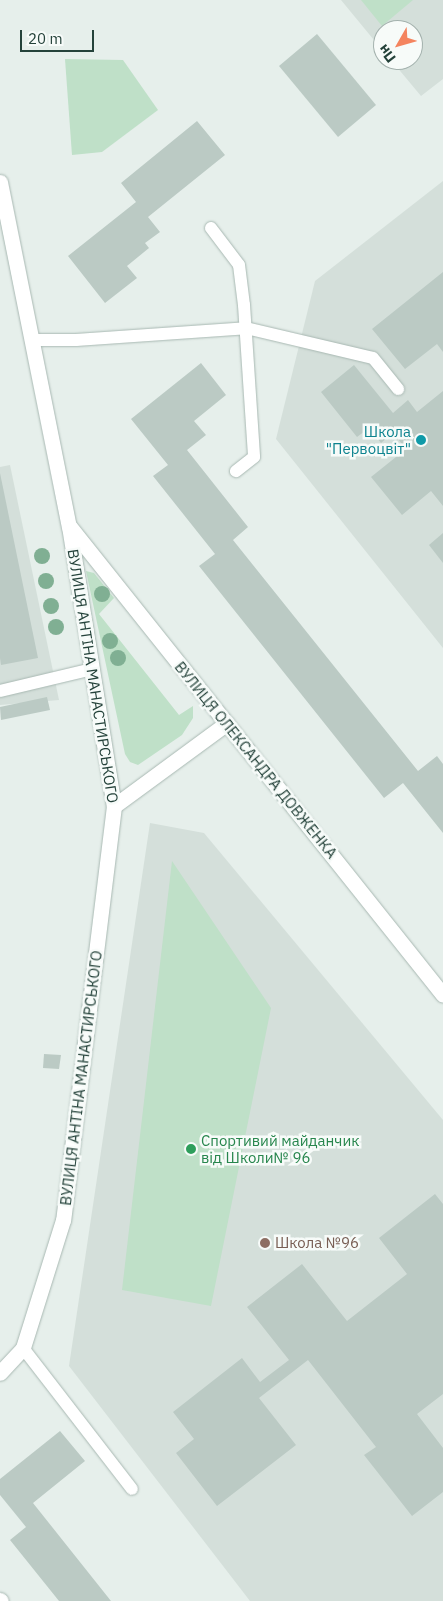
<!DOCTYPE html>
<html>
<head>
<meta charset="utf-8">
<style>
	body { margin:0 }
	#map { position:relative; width:443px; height:1601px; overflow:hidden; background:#e6efeb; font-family:"IBM Plex Sans",sans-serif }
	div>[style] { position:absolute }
	.built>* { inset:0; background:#d4dfda }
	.green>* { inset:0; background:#bfe0c8 }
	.building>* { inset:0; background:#bbcac4 }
	.roads { filter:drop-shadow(0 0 1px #a8b8b2) drop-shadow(0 0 1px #a8b8b2) }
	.lane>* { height:12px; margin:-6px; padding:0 6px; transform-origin:6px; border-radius:6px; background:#fff }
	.street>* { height:15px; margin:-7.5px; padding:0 7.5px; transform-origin:7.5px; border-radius:7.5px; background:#fff }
	.trees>* { width:16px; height:16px; margin:-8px; border-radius:50%; background:#80af93 }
	.dots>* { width:14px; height:14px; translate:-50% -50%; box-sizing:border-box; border:2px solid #f7fbf9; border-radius:50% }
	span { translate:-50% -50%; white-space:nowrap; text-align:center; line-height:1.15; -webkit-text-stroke:5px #f7fbf9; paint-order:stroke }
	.culture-label { font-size:15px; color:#0d838f }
	.right { translate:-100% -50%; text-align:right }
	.street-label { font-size:15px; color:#24423a }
	.leisure-label { font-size:15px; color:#27864d }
	.left { translate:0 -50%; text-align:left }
	.education-label { font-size:15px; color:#785e54 }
	.north { position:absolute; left:373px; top:20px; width:50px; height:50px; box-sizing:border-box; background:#f7fbf9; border:1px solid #a3b1ad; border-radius:50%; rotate:232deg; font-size:14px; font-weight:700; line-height:20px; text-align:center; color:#24423a }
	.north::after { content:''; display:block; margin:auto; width:18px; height:22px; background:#f4845f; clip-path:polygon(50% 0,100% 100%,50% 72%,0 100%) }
	.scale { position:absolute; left:20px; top:30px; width:74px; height:22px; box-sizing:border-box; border:2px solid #24423a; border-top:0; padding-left:6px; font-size:15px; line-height:18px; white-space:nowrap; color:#24423a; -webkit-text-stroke:4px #f7fbf9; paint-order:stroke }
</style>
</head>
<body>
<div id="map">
	<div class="built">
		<div style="clip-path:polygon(341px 0,443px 0,443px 79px,421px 96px,391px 60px,413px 60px,413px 30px,383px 30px,383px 51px)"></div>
		<div style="clip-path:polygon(443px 181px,443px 648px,276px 439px,315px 281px)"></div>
		<div style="clip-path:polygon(10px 465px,59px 700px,0 705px,0 467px)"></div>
		<div style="clip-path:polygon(150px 823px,204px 833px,443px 1120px,443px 1601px,250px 1601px,69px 1366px)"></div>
	</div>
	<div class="green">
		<div style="clip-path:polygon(361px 0,413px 0,382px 26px)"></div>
		<div style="clip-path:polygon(65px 59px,123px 60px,158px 110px,102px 152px,72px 155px)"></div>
		<div style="clip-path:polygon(86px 571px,94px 573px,114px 598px,99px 614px,179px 715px,193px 706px,193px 718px,182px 735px,138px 765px,130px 762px,125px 754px)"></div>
		<div style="clip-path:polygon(172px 861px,271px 1008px,211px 1306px,122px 1290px)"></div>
	</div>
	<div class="building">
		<div style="clip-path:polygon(317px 34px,376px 105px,338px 137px,279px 66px)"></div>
		<div style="clip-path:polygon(197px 121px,225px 155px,148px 217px,160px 232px,145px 243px,149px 248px,127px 266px,137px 278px,105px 303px,68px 256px,136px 202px,121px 183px)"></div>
		<div style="clip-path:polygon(443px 272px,443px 352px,437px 344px,405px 369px,372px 329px)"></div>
		<div style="clip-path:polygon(201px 363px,226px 395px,194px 421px,206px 435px,187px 450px,248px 527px,233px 540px,418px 771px,437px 756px,443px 764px,443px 833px,403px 783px,384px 798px,199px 566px,215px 554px,153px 476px,168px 465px,131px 419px)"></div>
		<div style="clip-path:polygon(354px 365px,393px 413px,408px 400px,417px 412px,443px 391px,443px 506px,431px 491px,402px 515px,371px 477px,406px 449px,393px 433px,381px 443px,369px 428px,357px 437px,321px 392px)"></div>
		<div style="clip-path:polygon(0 473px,38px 658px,1px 665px,0 658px)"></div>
		<div style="clip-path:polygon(443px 533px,443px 563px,429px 545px)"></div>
		<div style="clip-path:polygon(47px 697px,50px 710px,1px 720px,0 707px)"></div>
		<div style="clip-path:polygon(44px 1054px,61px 1055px,59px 1069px,43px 1068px)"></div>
		<div style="clip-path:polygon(435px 1194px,443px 1204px,443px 1394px,417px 1414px,443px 1448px,443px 1492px,412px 1516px,364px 1455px,376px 1447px,308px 1360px,259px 1398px,296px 1445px,217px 1506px,176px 1453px,194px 1439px,173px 1412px,242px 1358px,260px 1382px,289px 1360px,247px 1307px,302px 1264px,347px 1321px,407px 1274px,379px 1238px)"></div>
		<div style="clip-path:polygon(60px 1431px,85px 1461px,33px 1503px,111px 1601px,59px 1601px,10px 1540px,26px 1527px,0 1495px,0 1479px)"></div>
	</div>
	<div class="roads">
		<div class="lane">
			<div style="left:211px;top:228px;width:46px;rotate:52.9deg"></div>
			<div style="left:239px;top:265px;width:40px;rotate:82.9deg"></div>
			<div style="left:244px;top:305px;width:152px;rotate:86.2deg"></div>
			<div style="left:254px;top:457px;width:23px;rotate:142deg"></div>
			<div style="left:31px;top:340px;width:45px"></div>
			<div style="left:76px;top:340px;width:170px;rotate:-4deg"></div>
			<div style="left:246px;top:328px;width:130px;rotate:13.3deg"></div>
			<div style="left:373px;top:358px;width:40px;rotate:51deg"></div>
			<div style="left:0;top:691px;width:95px;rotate:-13.4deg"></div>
			<div style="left:23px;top:1348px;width:178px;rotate:52.3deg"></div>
		</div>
		<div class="street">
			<div style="left:0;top:182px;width:351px;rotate:78.7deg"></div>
			<div style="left:69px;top:526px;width:284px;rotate:80.9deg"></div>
			<div style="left:114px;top:806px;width:417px;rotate:97deg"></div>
			<div style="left:63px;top:1220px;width:134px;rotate:107.4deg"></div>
			<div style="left:23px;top:1348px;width:34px;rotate:133deg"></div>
			<div style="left:70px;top:527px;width:598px;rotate:51.44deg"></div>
			<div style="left:114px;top:806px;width:140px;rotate:-36.3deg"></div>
			<div style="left:0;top:1600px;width:1px;rotate:45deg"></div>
		</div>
	</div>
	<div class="trees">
		<div style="left:42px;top:556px"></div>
		<div style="left:46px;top:581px"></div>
		<div style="left:102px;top:594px"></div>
		<div style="left:51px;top:606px"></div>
		<div style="left:56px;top:627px"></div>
		<div style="left:110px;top:641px"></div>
		<div style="left:118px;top:658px"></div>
	</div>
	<div class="dots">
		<div style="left:421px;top:440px;background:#0f9aa8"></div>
		<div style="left:191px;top:1149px;background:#2e9e5b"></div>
		<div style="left:265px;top:1243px;background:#8d6e63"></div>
	</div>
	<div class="culture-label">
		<span class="right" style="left:411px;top:440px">Школа<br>"Первоцвіт"</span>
	</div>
	<div class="street-label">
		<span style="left:93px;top:676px;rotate:81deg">ВУЛИЦЯ АНТІНА МАНАСТИРСЬКОГО</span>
		<span style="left:256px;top:760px;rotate:51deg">ВУЛИЦЯ ОЛЕКСАНДРА ДОВЖЕНКА</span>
		<span style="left:81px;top:1078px;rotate:-83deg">ВУЛИЦЯ АНТІНА МАНАСТИРСЬКОГО</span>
	</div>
	<div class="leisure-label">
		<span class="left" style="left:201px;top:1149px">Спортивий майданчик<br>від Школи№ 96</span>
	</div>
	<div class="education-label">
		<span class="left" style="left:275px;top:1243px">Школа №96</span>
	</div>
	<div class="north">Пн</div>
	<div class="scale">20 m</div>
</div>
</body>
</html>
